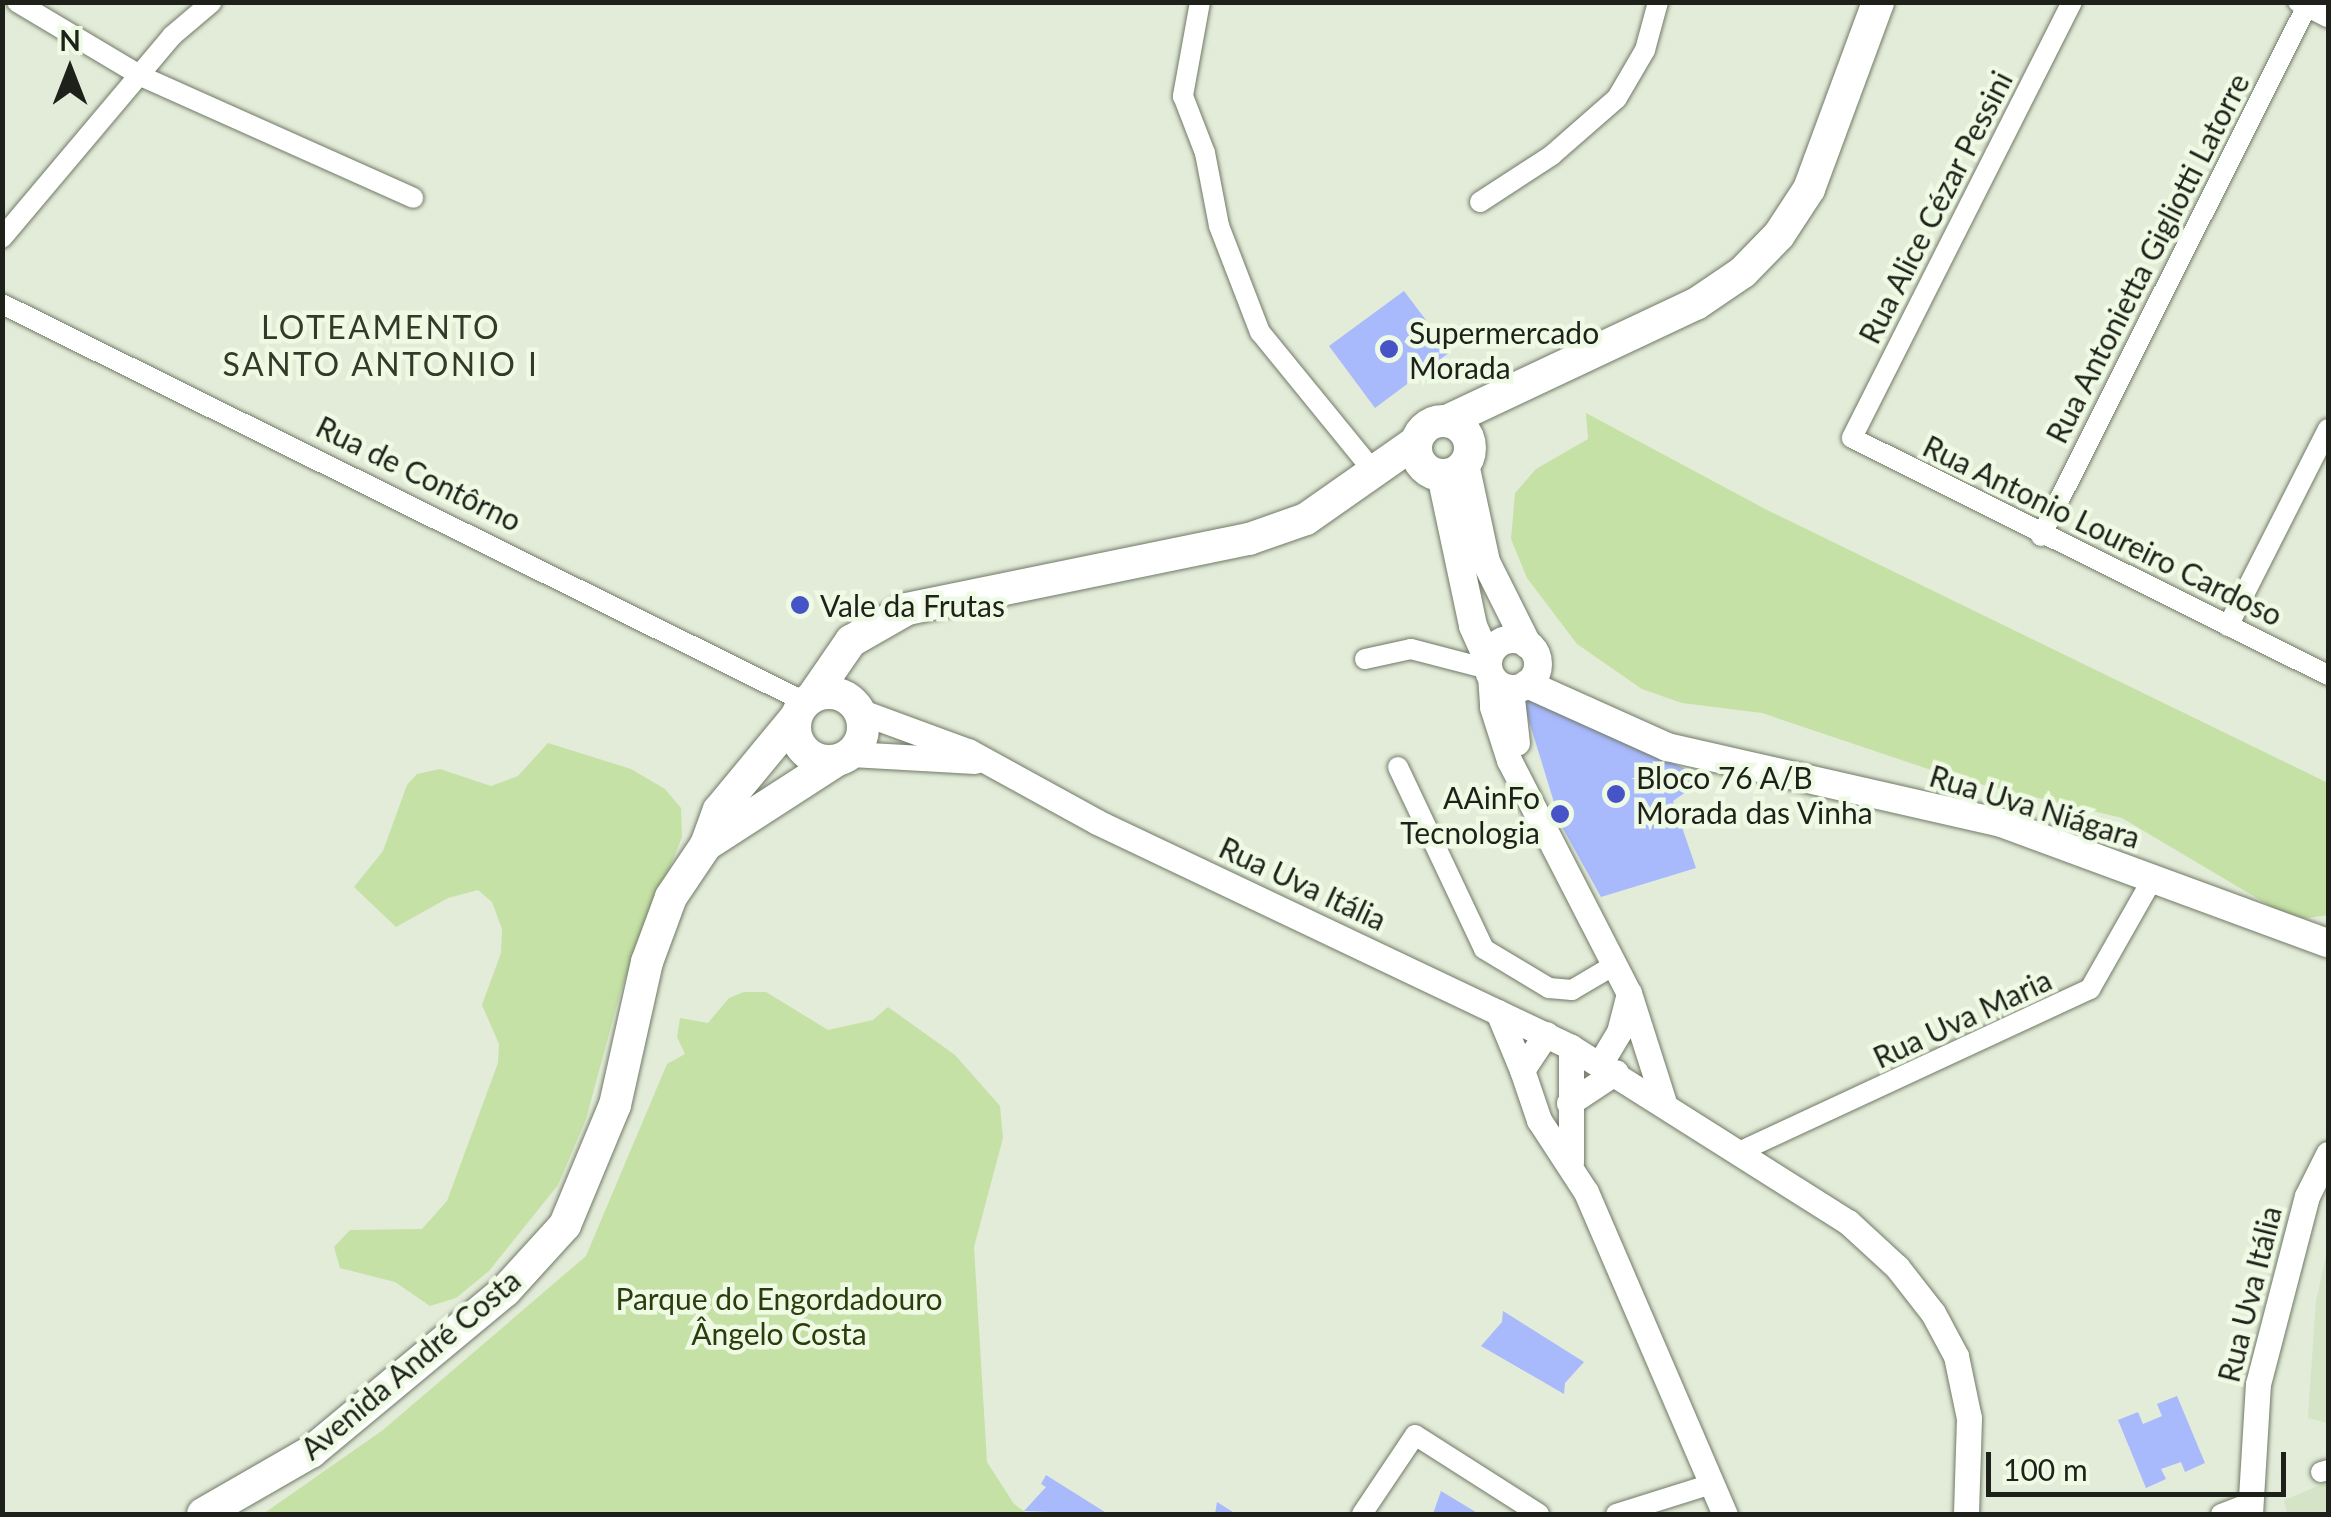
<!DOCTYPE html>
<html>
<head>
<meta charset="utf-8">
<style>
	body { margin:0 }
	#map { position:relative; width:2331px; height:1517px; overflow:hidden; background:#e2ecd8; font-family:Lato,sans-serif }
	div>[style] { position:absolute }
	.built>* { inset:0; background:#d5e3c7 }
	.green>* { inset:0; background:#c5e1a5 }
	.building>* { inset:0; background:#a8b9fc }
	.roads { filter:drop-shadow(0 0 2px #717a67) drop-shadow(0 0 2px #717a67) }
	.minor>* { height:20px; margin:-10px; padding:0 10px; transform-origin:10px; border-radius:10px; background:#fff }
	.tertiary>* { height:25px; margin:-12.5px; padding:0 12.5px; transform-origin:12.5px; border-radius:12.5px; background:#fff }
	.secondary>* { height:28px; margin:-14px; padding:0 14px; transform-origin:14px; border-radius:14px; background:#fff }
	.secondary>.ring { margin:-14px; padding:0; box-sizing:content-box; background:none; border:28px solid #fff; border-radius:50% }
	.primary>* { height:32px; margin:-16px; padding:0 16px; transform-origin:16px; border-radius:16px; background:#fff }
	.primary>.ring { margin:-16px; padding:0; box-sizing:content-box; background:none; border:32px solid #fff; border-radius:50% }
	.dots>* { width:28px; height:28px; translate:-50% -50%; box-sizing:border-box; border:5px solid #effae5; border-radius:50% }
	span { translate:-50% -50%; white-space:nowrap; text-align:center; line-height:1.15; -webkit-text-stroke:9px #effae5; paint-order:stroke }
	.street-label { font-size:30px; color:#1e211a }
	.poi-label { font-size:30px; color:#1e211a }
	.left { translate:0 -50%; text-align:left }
	.right { translate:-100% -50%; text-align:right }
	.park-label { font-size:30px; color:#2a3d0c }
	.neighbourhood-label { font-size:32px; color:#323a29; letter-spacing:2.5px }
	.frame { position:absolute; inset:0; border:5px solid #1e211a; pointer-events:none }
	.north { position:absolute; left:20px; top:20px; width:100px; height:100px; -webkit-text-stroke:8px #effae5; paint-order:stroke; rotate:0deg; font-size:28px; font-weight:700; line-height:40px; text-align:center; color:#1e211a }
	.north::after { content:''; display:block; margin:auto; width:35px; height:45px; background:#1e211a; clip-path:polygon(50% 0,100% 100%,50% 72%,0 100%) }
	.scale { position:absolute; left:1986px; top:1452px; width:300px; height:45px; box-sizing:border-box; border:5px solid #1e211a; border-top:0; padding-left:12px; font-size:30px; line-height:35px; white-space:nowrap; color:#1e211a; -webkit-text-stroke:8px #effae5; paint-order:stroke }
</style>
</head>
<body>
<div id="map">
	<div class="built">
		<div style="clip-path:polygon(2328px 1248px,2328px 1423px,2308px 1418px,2316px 1301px)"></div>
		<div style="clip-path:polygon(2328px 1482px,2328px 1514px,2287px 1514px,2284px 1500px)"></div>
	</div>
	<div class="green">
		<div style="clip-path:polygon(1586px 413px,1767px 510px,2328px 783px,2328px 915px,2294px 920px,2122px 818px,1955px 778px,1762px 713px,1682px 703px,1642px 689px,1577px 644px,1527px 578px,1511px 539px,1515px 493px,1536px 469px,1588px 439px)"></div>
		<div style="clip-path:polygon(548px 743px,631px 769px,665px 789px,681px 808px,682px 837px,621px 990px,586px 1119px,558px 1185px,489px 1271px,456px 1298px,430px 1306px,395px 1282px,340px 1268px,334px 1247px,350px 1230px,422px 1229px,447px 1201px,498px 1063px,499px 1044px,482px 1005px,501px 953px,502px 929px,492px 902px,478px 890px,448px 898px,396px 927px,354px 887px,383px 851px,407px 785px,417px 774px,440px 769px,491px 786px,518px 776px)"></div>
		<div style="clip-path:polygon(744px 992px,766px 992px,828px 1030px,873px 1020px,888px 1007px,955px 1055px,1000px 1106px,1003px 1138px,974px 1247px,987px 1462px,1014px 1504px,1028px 1514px,263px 1514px,383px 1430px,586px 1256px,667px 1064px,685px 1054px,677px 1037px,680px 1018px,708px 1023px,729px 998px)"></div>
	</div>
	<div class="building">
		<div style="clip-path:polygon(1404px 291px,1450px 352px,1375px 408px,1329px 346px)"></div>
		<div style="clip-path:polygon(1521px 695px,1688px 770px,1693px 787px,1673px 801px,1696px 868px,1601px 897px,1561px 825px)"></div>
		<div style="clip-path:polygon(1503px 1311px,1584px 1362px,1565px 1383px,1564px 1394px,1481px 1346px,1502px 1322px)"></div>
		<div style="clip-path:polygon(2177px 1396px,2205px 1463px,2185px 1472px,2181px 1462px,2161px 1469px,2166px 1479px,2146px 1488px,2118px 1420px,2138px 1412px,2143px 1424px,2162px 1416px,2157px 1404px)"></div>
		<div style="clip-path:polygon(1046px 1475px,1108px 1514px,1024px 1511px,1046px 1487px,1041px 1484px)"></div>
		<div style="clip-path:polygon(1441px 1491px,1479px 1514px,1433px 1514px)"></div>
		<div style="clip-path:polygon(1217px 1502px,1236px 1514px,1215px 1514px)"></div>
	</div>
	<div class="roads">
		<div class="minor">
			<div style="left:17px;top:2px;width:147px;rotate:30.8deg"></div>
			<div style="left:143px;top:77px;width:296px;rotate:24.1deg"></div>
			<div style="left:1200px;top:2px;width:96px;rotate:100.3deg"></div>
			<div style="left:1183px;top:96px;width:61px;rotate:68.9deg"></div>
			<div style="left:1205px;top:153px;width:74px;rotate:79.1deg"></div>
			<div style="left:1219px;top:226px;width:114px;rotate:68.9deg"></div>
			<div style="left:1260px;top:332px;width:183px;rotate:50.8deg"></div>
			<div style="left:2072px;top:2px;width:488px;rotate:116.8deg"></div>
			<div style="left:1852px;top:438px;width:532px;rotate:26.47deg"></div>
			<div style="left:2298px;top:2px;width:34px;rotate:27deg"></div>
			<div style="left:1480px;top:202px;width:86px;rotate:-33.1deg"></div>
			<div style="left:1552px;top:155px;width:86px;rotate:-41.2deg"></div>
			<div style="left:1617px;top:98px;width:56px;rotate:-59.7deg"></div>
			<div style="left:1645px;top:50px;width:50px;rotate:-74.8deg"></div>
			<div style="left:2px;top:238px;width:264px;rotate:-49.9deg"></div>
			<div style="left:172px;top:36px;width:52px;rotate:-40.4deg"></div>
			<div style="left:2px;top:304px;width:896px;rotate:26.36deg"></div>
			<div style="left:2041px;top:536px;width:593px;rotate:-63.35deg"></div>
			<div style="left:2228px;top:626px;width:221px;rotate:-63.1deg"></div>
			<div style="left:1365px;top:659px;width:47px;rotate:-12.3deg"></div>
			<div style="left:1411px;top:649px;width:80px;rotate:14.6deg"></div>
			<div style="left:1398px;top:767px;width:201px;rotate:64.7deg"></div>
			<div style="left:1484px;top:949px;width:76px;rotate:31deg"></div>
			<div style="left:1549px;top:988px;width:23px;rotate:5deg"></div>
			<div style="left:1572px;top:990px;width:51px;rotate:-30.6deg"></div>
			<div style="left:1741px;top:1151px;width:385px;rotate:-24.9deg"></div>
			<div style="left:2090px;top:989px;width:128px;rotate:-60.4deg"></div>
			<div style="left:2321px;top:1472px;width:7px;rotate:-16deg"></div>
			<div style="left:1362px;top:1514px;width:95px;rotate:-56.1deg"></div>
			<div style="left:1415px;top:1435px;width:147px;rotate:32.5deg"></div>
			<div style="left:1616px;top:1514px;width:101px;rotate:-17.4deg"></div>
			<div style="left:2221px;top:1514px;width:30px;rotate:-21deg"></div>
		</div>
		<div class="tertiary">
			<div style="left:1490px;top:675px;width:32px;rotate:86deg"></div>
			<div style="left:1492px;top:707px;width:56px;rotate:72.2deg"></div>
			<div style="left:1509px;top:760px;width:262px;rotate:62.8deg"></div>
			<div style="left:1629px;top:993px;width:115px;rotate:72.3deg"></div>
			<div style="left:1511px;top:689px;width:54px;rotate:83.7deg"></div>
			<div style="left:859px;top:711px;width:116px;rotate:20.2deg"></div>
			<div style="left:968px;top:751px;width:147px;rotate:28.8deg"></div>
			<div style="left:1097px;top:822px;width:525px;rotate:25.39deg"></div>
			<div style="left:1571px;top:1047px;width:328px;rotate:32.3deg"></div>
			<div style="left:1848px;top:1222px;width:67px;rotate:42.6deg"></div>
			<div style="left:1897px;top:1267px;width:58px;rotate:52deg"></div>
			<div style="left:1933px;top:1313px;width:49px;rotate:61.9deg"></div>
			<div style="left:1956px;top:1356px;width:63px;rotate:78.2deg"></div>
			<div style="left:1969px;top:1418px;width:96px;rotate:91.8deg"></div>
			<div style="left:851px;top:754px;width:124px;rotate:3.2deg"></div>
			<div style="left:1498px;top:1012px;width:63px;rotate:67.5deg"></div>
			<div style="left:1546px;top:1034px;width:43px;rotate:123.7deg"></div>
			<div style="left:1522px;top:1070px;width:53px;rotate:71.2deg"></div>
			<div style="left:1539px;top:1120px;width:86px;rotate:56.9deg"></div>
			<div style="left:1586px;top:1192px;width:351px;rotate:66.7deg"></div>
			<div style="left:1601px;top:1062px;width:35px;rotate:-59deg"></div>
			<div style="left:1619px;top:1032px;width:40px;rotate:-75.6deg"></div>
			<div style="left:1569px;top:1103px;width:56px;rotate:-33.4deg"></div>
			<div style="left:1571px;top:1162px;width:115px;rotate:-90deg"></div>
			<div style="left:2250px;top:1514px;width:130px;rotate:-86.5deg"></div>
			<div style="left:2258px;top:1384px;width:194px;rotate:-75.4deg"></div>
			<div style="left:2307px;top:1196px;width:47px;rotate:-63.4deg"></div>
		</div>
		<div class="secondary">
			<div style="left:1465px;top:464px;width:100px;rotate:77.9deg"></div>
			<div style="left:1486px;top:562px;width:92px;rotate:63.4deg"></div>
			<div style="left:1441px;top:475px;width:154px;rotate:78deg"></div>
			<div style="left:1473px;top:626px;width:36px;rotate:66deg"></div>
			<div class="ring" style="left:1488px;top:639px;width:22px;height:22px"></div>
			<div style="left:1527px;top:684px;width:154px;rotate:24.2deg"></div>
			<div style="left:1667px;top:747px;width:343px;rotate:12.8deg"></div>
			<div style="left:2001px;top:823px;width:348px;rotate:20.2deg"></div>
		</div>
		<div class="primary">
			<div class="ring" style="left:1416px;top:421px;width:22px;height:22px"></div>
			<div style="left:1447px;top:421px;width:275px;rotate:-25.2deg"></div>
			<div style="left:1696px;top:304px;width:57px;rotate:-34.2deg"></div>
			<div style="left:1743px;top:272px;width:52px;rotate:-45.8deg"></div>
			<div style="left:1779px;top:235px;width:55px;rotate:-56.9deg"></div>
			<div style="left:1809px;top:189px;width:199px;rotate:-69.7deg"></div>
			<div class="ring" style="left:795px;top:693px;width:36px;height:36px"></div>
			<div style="left:813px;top:696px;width:67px;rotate:-55.4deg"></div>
			<div style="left:851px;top:641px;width:64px;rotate:-29.7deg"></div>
			<div style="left:907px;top:609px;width:349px;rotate:-11.6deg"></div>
			<div style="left:1249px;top:539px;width:60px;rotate:-19.3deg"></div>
			<div style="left:1306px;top:519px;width:134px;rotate:-35deg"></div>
			<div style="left:706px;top:845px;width:155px;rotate:-32.9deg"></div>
			<div style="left:203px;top:1514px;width:125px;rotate:-29.9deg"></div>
			<div style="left:311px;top:1452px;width:252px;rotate:-39.7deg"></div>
			<div style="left:505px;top:1291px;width:89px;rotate:-47.7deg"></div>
			<div style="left:565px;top:1225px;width:130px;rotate:-67.4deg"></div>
			<div style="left:615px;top:1105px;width:147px;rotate:-77.4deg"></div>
			<div style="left:647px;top:962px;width:69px;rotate:-69.7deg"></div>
			<div style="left:671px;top:897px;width:63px;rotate:-56.1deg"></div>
			<div style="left:706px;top:845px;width:37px;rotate:-70deg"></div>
			<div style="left:719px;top:810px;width:119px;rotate:-50.4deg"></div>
		</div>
	</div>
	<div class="dots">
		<div style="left:1389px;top:349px;background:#4754c8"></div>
		<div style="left:800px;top:605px;background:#4754c8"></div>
		<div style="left:1616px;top:794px;background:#4754c8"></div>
		<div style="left:1560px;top:814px;background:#4754c8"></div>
	</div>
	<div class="street-label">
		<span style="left:1935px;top:207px;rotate:-63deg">Rua Alice Cézar Pessini</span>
		<span style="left:2147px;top:258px;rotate:-63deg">Rua Antonietta Gigliotti Latorre</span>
		<span style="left:419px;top:473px;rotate:26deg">Rua de Contôrno</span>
		<span style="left:2103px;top:530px;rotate:26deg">Rua Antonio Loureiro Cardoso</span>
		<span style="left:2035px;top:806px;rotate:17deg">Rua Uva Niágara</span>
		<span style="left:1303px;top:883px;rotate:25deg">Rua Uva Itália</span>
		<span style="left:1962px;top:1018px;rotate:-25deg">Rua Uva Maria</span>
		<span style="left:2249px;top:1294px;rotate:-76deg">Rua Uva Itália</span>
		<span style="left:410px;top:1364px;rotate:-40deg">Avenida André Costa</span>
	</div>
	<div class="poi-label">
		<span class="left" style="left:1409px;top:349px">Supermercado<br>Morada</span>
		<span class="left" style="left:820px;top:605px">Vale da Frutas</span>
		<span class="left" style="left:1636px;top:794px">Bloco 76 A/B<br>Morada das Vinha</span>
		<span class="right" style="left:1540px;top:814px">AAinFo<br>Tecnologia</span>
	</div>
	<div class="park-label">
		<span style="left:779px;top:1315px">Parque do Engordadouro<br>Ângelo Costa</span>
	</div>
	<div class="neighbourhood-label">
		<span style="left:381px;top:346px">LOTEAMENTO<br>SANTO ANTONIO I</span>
	</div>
	<div class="frame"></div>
	<div class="north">N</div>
	<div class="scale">100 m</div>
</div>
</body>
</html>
